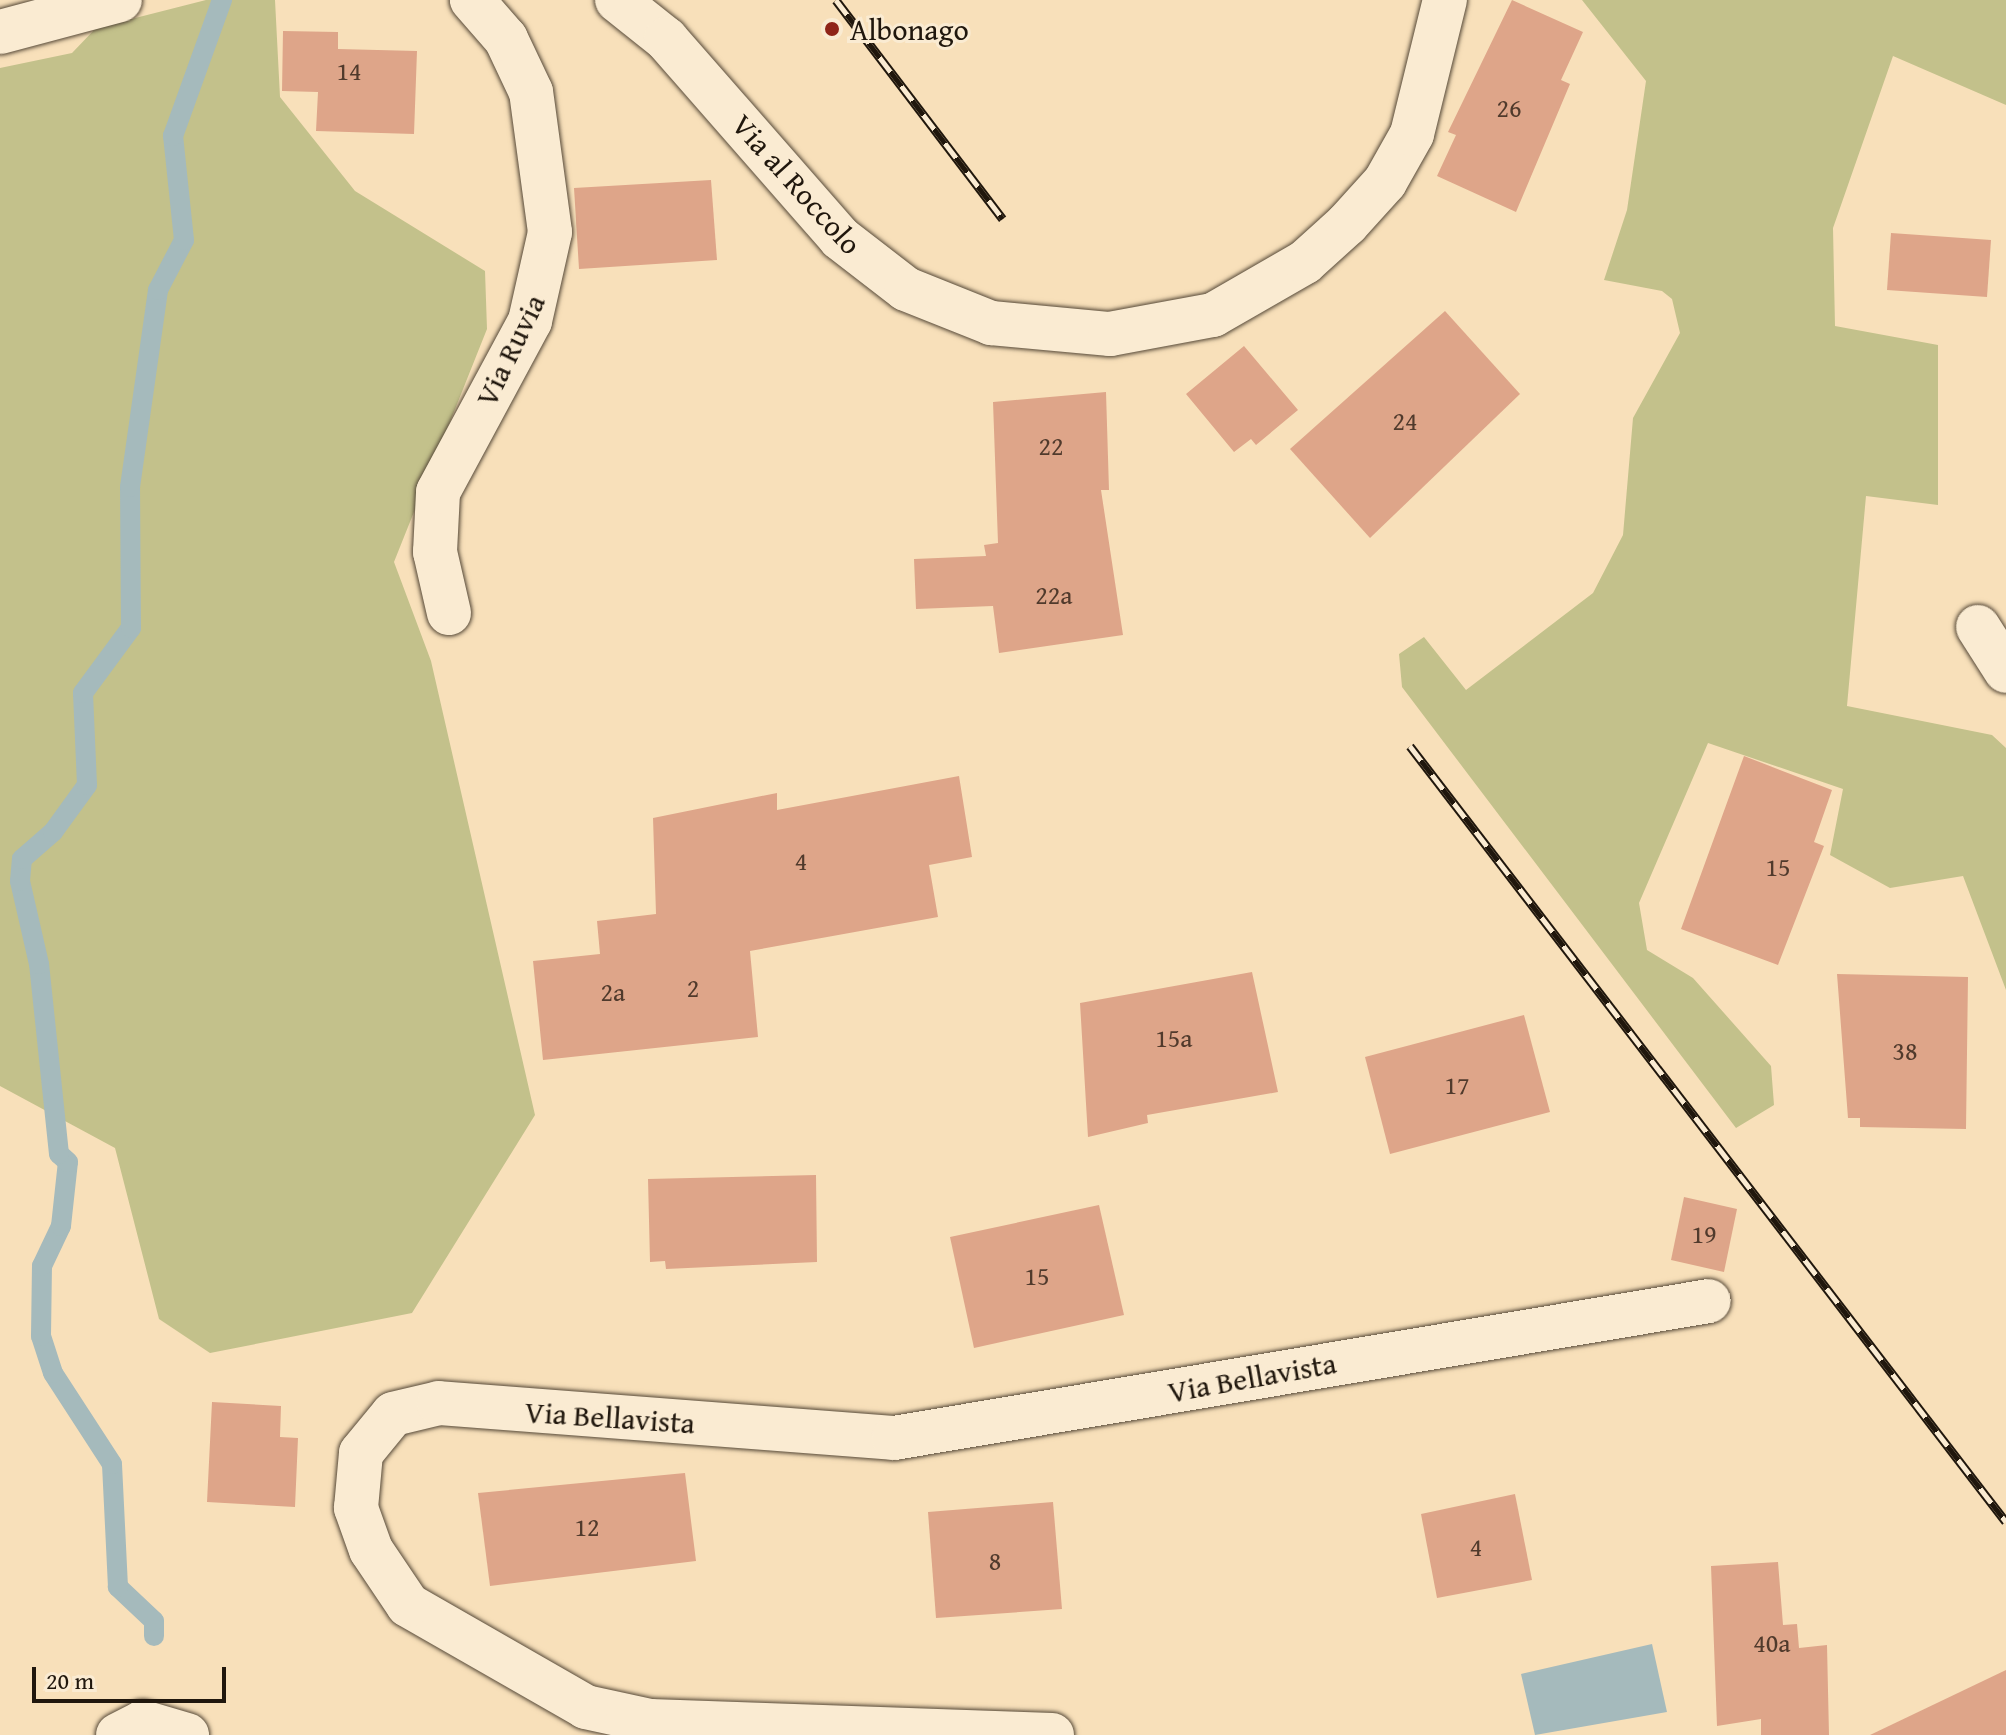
<!DOCTYPE html>
<html>
<head>
<meta charset="utf-8">
<style>
	body { margin:0 }
	#map { position:relative; width:2006px; height:1735px; overflow:hidden; background:#f8e0ba; font-family:"Gentium Book Plus",serif }
	div>[style] { position:absolute }
	.green>* { inset:0; background:#c3c18b }
	.water>* { inset:0; background:#a5babc }
	.stream>* { height:20px; margin:-10px; padding:0 10px; transform-origin:10px; border-radius:10px; background:#a5babc }
	.building>* { inset:0; background:#dea589 }
	.roads { filter:drop-shadow(0 0 2px #564938) drop-shadow(0 0 2px #564938) }
	.street>* { height:44px; margin:-22px; padding:0 22px; transform-origin:22px; border-radius:22px; background:#faebd2 }
	.rail>* { height:9px; margin-top:-4.5px; transform-origin:0; background:repeating-linear-gradient(90deg,#faebd2 0 18px,#20170d 0 36px); box-sizing:border-box; border-block:2px solid #20170d }
	.dots>* { width:22px; height:22px; translate:-50% -50%; box-sizing:border-box; border:4px solid #faebd2; border-radius:50% }
	span { translate:-50% -50%; white-space:nowrap; text-align:center; line-height:1.15; -webkit-text-stroke:6px #faebd2; paint-order:stroke }
	.number-label { font-size:26px; color:#503a2c }
	.number-label span { -webkit-text-stroke-width:0 }
	.poi-label { font-size:30px; color:#20170d }
	.left { translate:0 -50%; text-align:left }
	.street-label { font-size:30px; color:#20170d }
	.scale { position:absolute; left:32px; top:1667px; width:194px; height:36px; box-sizing:border-box; border:4px solid #20170d; border-top:0; padding-left:10px; font-size:24px; line-height:28px; white-space:nowrap; color:#20170d; -webkit-text-stroke:6px #faebd2; paint-order:stroke }
</style>
</head>
<body>
<div id="map">
	<div class="green">
		<div style="clip-path:polygon(206px 0,275px 0,280px 97px,355px 191px,485px 271px,487px 329px,394px 562px,431px 661px,535px 1115px,412px 1313px,210px 1353px,159px 1319px,115px 1148px,0 1086px,0 68px,72px 53px,96px 28px)"></div>
		<div style="clip-path:polygon(1582px 0,2006px 0,2006px 105px,1893px 56px,1833px 228px,1835px 326px,1938px 345px,1938px 505px,1866px 496px,1847px 706px,1992px 735px,2006px 748px,2006px 990px,1963px 876px,1890px 888px,1830px 855px,1843px 789px,1708px 743px,1639px 903px,1647px 950px,1693px 978px,1771px 1066px,1774px 1105px,1736px 1128px,1402px 687px,1399px 654px,1424px 637px,1466px 690px,1593px 593px,1623px 535px,1633px 418px,1680px 333px,1672px 299px,1662px 291px,1604px 280px,1627px 210px,1646px 81px)"></div>
	</div>
	<div class="water">
		<div style="clip-path:polygon(1652px 1644px,1667px 1712px,1535px 1735px,1521px 1674px)"></div>
	</div>
	<div class="stream">
		<div style="left:154px;top:1636px;width:15px;rotate:-90deg"></div>
		<div style="left:154px;top:1621px;width:50px;rotate:-136.6deg"></div>
		<div style="left:118px;top:1587px;width:123px;rotate:-92.8deg"></div>
		<div style="left:112px;top:1464px;width:108px;rotate:-123deg"></div>
		<div style="left:53px;top:1373px;width:39px;rotate:-108deg"></div>
		<div style="left:41px;top:1336px;width:70px;rotate:-89.2deg"></div>
		<div style="left:42px;top:1266px;width:44px;rotate:-64.6deg"></div>
		<div style="left:61px;top:1226px;width:64px;rotate:-83.8deg"></div>
		<div style="left:68px;top:1162px;width:12px;rotate:-138deg"></div>
		<div style="left:59px;top:1154px;width:191px;rotate:-96deg"></div>
		<div style="left:39px;top:964px;width:85px;rotate:-102.9deg"></div>
		<div style="left:20px;top:881px;width:22px;rotate:-85deg"></div>
		<div style="left:22px;top:859px;width:41px;rotate:-41.1deg"></div>
		<div style="left:53px;top:832px;width:58px;rotate:-54.1deg"></div>
		<div style="left:87px;top:785px;width:92px;rotate:-92.5deg"></div>
		<div style="left:83px;top:693px;width:81px;rotate:-53.6deg"></div>
		<div style="left:131px;top:628px;width:141px;rotate:-90.4deg"></div>
		<div style="left:130px;top:487px;width:199px;rotate:-81.9deg"></div>
		<div style="left:158px;top:290px;width:56px;rotate:-62.5deg"></div>
		<div style="left:184px;top:240px;width:105px;rotate:-96deg"></div>
		<div style="left:173px;top:136px;width:145px;rotate:-70.2deg"></div>
	</div>
	<div class="building">
		<div style="clip-path:polygon(1512px 0,1583px 32px,1561px 80px,1570px 84px,1516px 212px,1437px 176px,1456px 135px,1448px 132px)"></div>
		<div style="clip-path:polygon(283px 31px,338px 32px,338px 49px,417px 51px,414px 134px,316px 131px,318px 92px,282px 91px)"></div>
		<div style="clip-path:polygon(711px 180px,717px 260px,579px 269px,574px 188px)"></div>
		<div style="clip-path:polygon(1891px 233px,1991px 240px,1987px 297px,1887px 290px)"></div>
		<div style="clip-path:polygon(1445px 311px,1520px 394px,1370px 538px,1290px 449px)"></div>
		<div style="clip-path:polygon(1244px 346px,1298px 410px,1256px 445px,1251px 439px,1234px 452px,1186px 394px)"></div>
		<div style="clip-path:polygon(1106px 392px,1109px 490px,1101px 490px,1123px 635px,999px 653px,993px 606px,916px 609px,914px 559px,986px 556px,984px 545px,998px 543px,993px 402px)"></div>
		<div style="clip-path:polygon(1744px 756px,1832px 790px,1814px 842px,1824px 846px,1778px 965px,1681px 929px)"></div>
		<div style="clip-path:polygon(959px 776px,972px 857px,929px 865px,938px 917px,750px 951px,758px 1037px,543px 1060px,533px 961px,600px 954px,597px 921px,656px 914px,653px 818px,777px 793px,777px 810px)"></div>
		<div style="clip-path:polygon(1252px 972px,1278px 1092px,1147px 1115px,1148px 1123px,1088px 1137px,1080px 1003px)"></div>
		<div style="clip-path:polygon(1837px 974px,1968px 977px,1966px 1129px,1860px 1127px,1860px 1118px,1848px 1118px)"></div>
		<div style="clip-path:polygon(1524px 1015px,1550px 1112px,1390px 1154px,1365px 1057px)"></div>
		<div style="clip-path:polygon(816px 1175px,817px 1262px,666px 1269px,665px 1261px,650px 1262px,648px 1179px)"></div>
		<div style="clip-path:polygon(1684px 1197px,1737px 1209px,1724px 1272px,1671px 1260px)"></div>
		<div style="clip-path:polygon(1099px 1205px,1124px 1315px,974px 1348px,950px 1237px)"></div>
		<div style="clip-path:polygon(212px 1402px,281px 1406px,280px 1437px,298px 1438px,295px 1507px,207px 1502px)"></div>
		<div style="clip-path:polygon(685px 1473px,696px 1561px,490px 1586px,478px 1493px)"></div>
		<div style="clip-path:polygon(1515px 1494px,1532px 1580px,1437px 1598px,1421px 1514px)"></div>
		<div style="clip-path:polygon(1053px 1502px,1062px 1609px,936px 1618px,928px 1512px)"></div>
		<div style="clip-path:polygon(1778px 1562px,1783px 1625px,1797px 1624px,1799px 1648px,1827px 1645px,1829px 1735px,1761px 1735px,1761px 1719px,1717px 1726px,1711px 1566px)"></div>
		<div style="clip-path:polygon(2006px 1670px,2006px 1735px,1870px 1735px)"></div>
	</div>
	<div class="roads">
		<div class="street">
			<div style="left:617px;top:0;width:63px;rotate:38.5deg"></div>
			<div style="left:666px;top:39px;width:264px;rotate:48.8deg"></div>
			<div style="left:840px;top:238px;width:83px;rotate:37.7deg"></div>
			<div style="left:906px;top:289px;width:92px;rotate:21.8deg"></div>
			<div style="left:991px;top:323px;width:120px;rotate:5.3deg"></div>
			<div style="left:1110px;top:334px;width:105px;rotate:-10.5deg"></div>
			<div style="left:1213px;top:315px;width:106px;rotate:-29.9deg"></div>
			<div style="left:1305px;top:262px;width:57px;rotate:-42.1deg"></div>
			<div style="left:1347px;top:224px;width:57px;rotate:-47.9deg"></div>
			<div style="left:1385px;top:182px;width:55px;rotate:-60.6deg"></div>
			<div style="left:1412px;top:134px;width:138px;rotate:-76.2deg"></div>
			<div style="left:0;top:32px;width:124px;rotate:-14.9deg"></div>
			<div style="left:449px;top:613px;width:63px;rotate:-102.9deg"></div>
			<div style="left:435px;top:552px;width:60px;rotate:-87.1deg"></div>
			<div style="left:438px;top:492px;width:194px;rotate:-61.7deg"></div>
			<div style="left:530px;top:321px;width:91px;rotate:-77.3deg"></div>
			<div style="left:550px;top:232px;width:141px;rotate:-97.7deg"></div>
			<div style="left:531px;top:92px;width:59px;rotate:-115.3deg"></div>
			<div style="left:506px;top:39px;width:52px;rotate:-131.1deg"></div>
			<div style="left:1978px;top:627px;width:52px;rotate:57.5deg"></div>
			<div style="left:118px;top:1735px;width:28px;rotate:-27deg"></div>
			<div style="left:143px;top:1722px;width:46px;rotate:16.5deg"></div>
			<div style="left:1052px;top:1735px;width:402px;rotate:-178deg"></div>
			<div style="left:650px;top:1721px;width:66px;rotate:-167.7deg"></div>
			<div style="left:586px;top:1707px;width:205px;rotate:-150.2deg"></div>
			<div style="left:408px;top:1605px;width:66px;rotate:-123.9deg"></div>
			<div style="left:371px;top:1550px;width:45px;rotate:-109.7deg"></div>
			<div style="left:356px;top:1508px;width:55px;rotate:-84.8deg"></div>
			<div style="left:361px;top:1453px;width:50px;rotate:-50.6deg"></div>
			<div style="left:393px;top:1414px;width:47px;rotate:-13.4deg"></div>
			<div style="left:439px;top:1403px;width:456px;rotate:4.4deg"></div>
			<div style="left:894px;top:1438px;width:826px;rotate:-9.54deg"></div>
		</div>
	</div>
	<div class="rail">
		<div style="left:836px;top:0;width:275px;rotate:52.7deg"></div>
		<div style="left:1410px;top:746px;width:978px;rotate:52.47deg"></div>
	</div>
	<div class="dots">
		<div style="left:832px;top:29px;background:#8f2418"></div>
	</div>
	<div class="number-label">
		<span style="left:349px;top:71px">14</span>
		<span style="left:1509px;top:108px">26</span>
		<span style="left:1405px;top:421px">24</span>
		<span style="left:1051px;top:446px">22</span>
		<span style="left:1054px;top:595px">22a</span>
		<span style="left:801px;top:861px">4</span>
		<span style="left:1778px;top:867px">15</span>
		<span style="left:693px;top:988px">2</span>
		<span style="left:613px;top:992px">2a</span>
		<span style="left:1174px;top:1038px">15a</span>
		<span style="left:1905px;top:1051px">38</span>
		<span style="left:1457px;top:1085px">17</span>
		<span style="left:1704px;top:1234px">19</span>
		<span style="left:1037px;top:1276px">15</span>
		<span style="left:587px;top:1527px">12</span>
		<span style="left:1476px;top:1547px">4</span>
		<span style="left:995px;top:1561px">8</span>
		<span style="left:1772px;top:1643px">40a</span>
	</div>
	<div class="poi-label">
		<span class="left" style="left:850px;top:29px">Albonago</span>
	</div>
	<div class="street-label">
		<span style="left:797px;top:184px;rotate:48deg">Via al Roccolo</span>
		<span style="left:510px;top:350px;rotate:-64deg">Via Ruvia</span>
		<span style="left:1252px;top:1377px;rotate:-10deg">Via Bellavista</span>
		<span style="left:610px;top:1417px;rotate:4deg">Via Bellavista</span>
	</div>
	<div class="scale">20 m</div>
</div>
</body>
</html>
